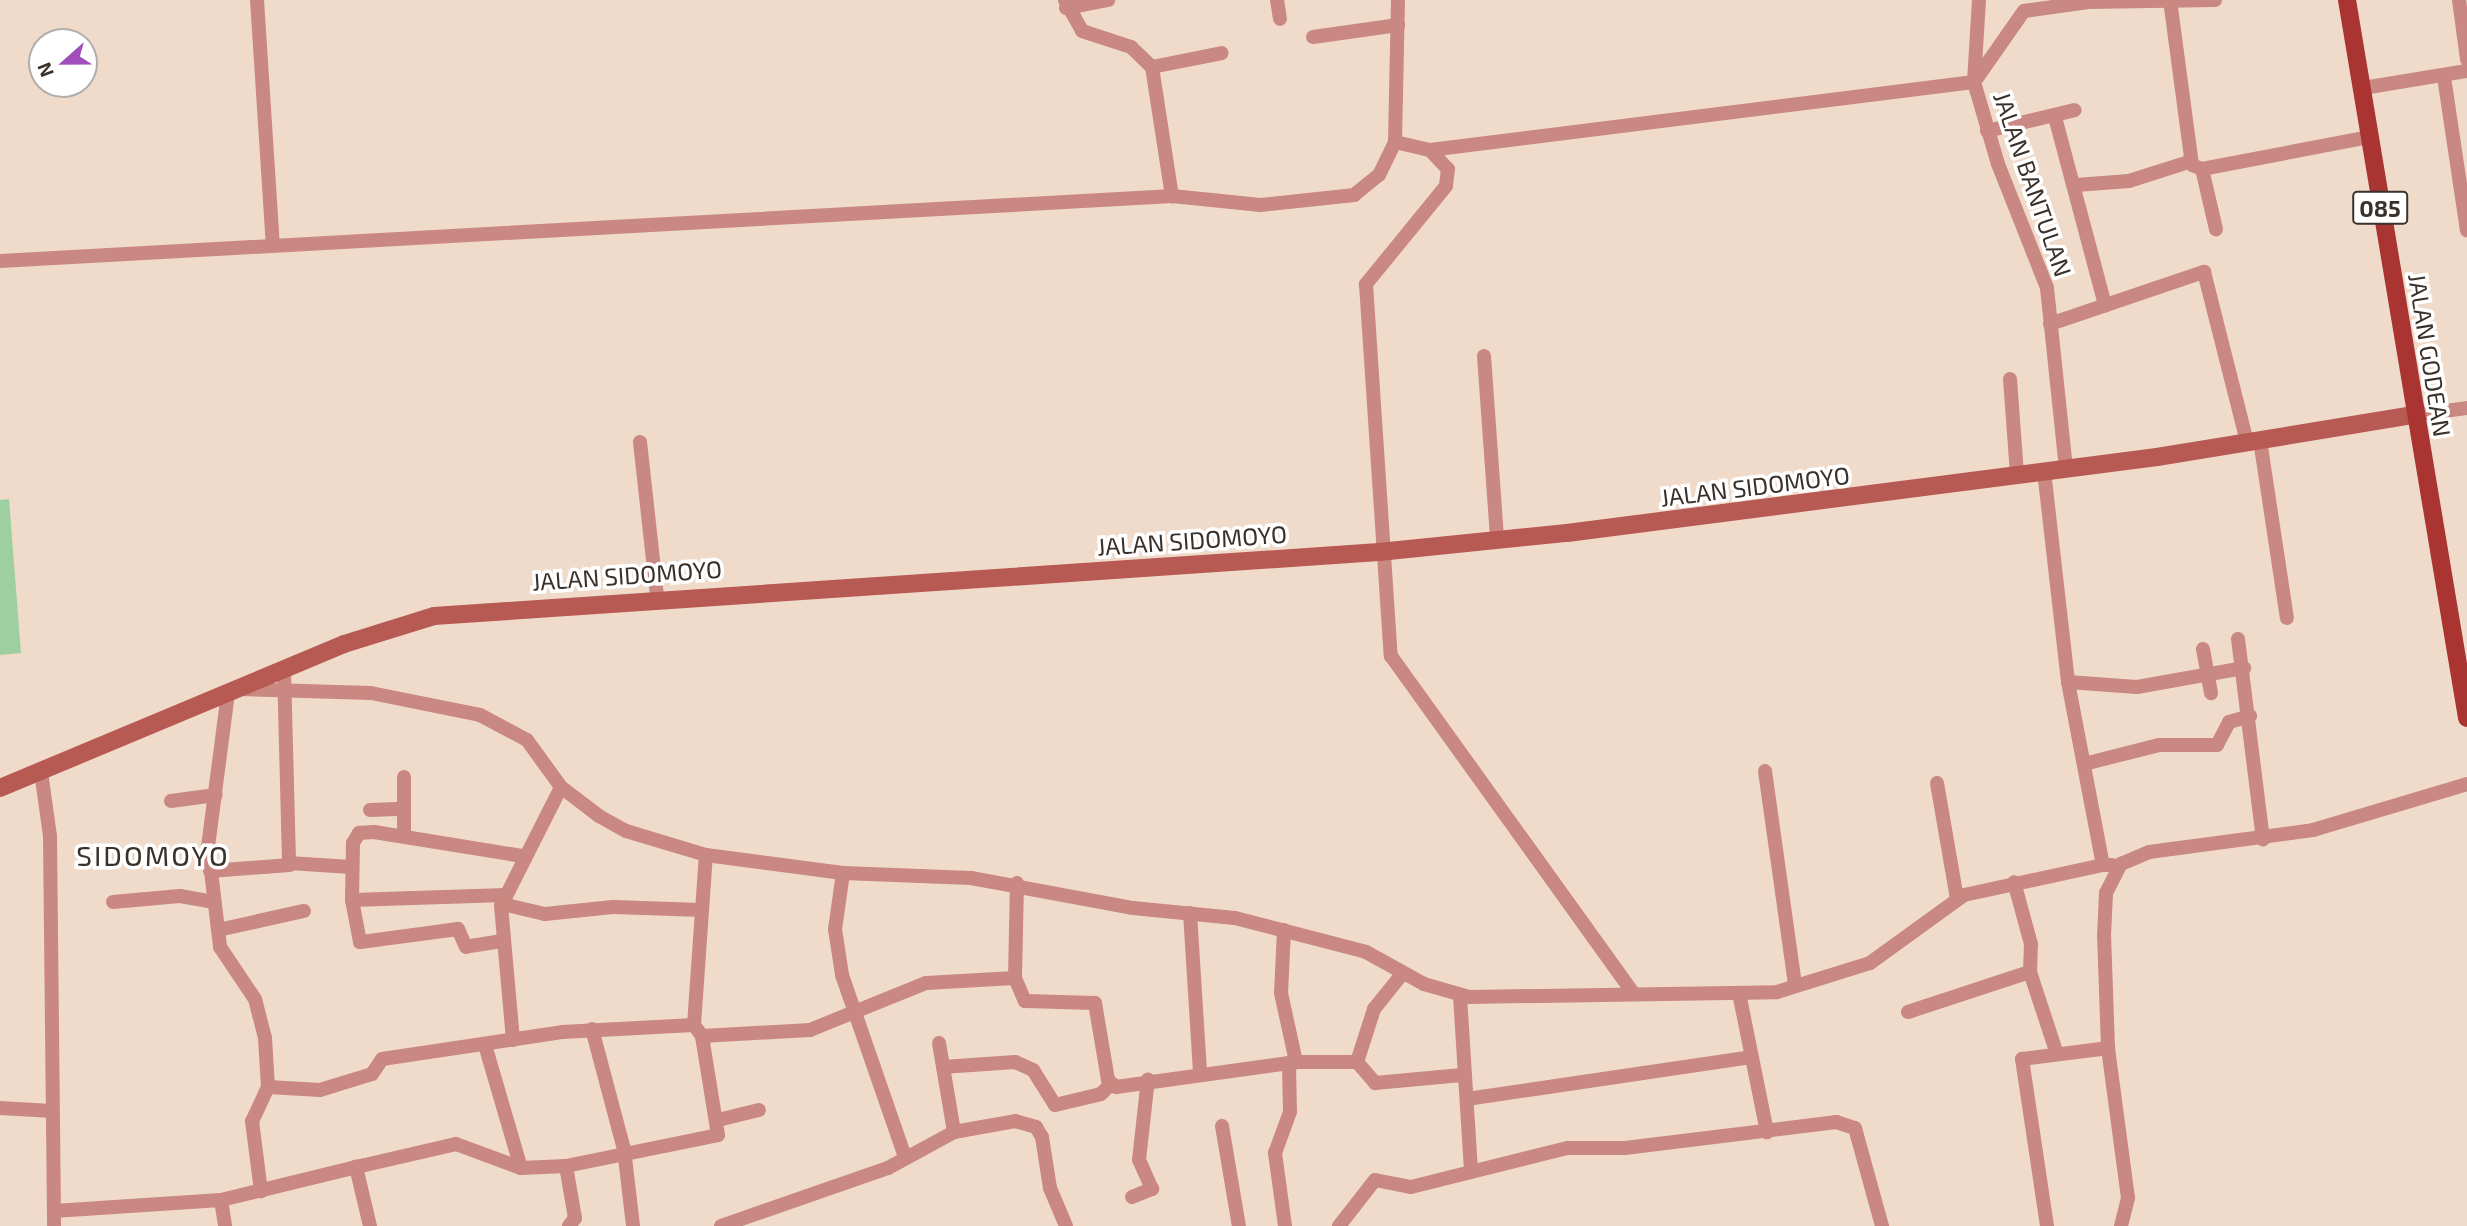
<!DOCTYPE html>
<html>
<head>
<meta charset="utf-8">
<style>
	body { margin:0 }
	#map { position:relative; width:2467px; height:1226px; overflow:hidden; background:#f0dbcb; font-family:"Exo 2",sans-serif }
	div>[style] { position:absolute }
	.green>* { inset:0; background:#9ecfa0 }
	.street>* { height:14px; margin:-7px; padding:0 7px; transform-origin:7px; border-radius:7px; background:#c98881 }
	.secondary>* { height:18px; margin:-9px; padding:0 9px; transform-origin:9px; border-radius:9px; background:#b85a54 }
	.primary>* { height:18px; margin:-9px; padding:0 9px; transform-origin:9px; border-radius:9px; background:#a93432 }
	span { translate:-50% -50%; white-space:nowrap; text-align:center; line-height:1.15; -webkit-text-stroke:7px #fff; paint-order:stroke }
	.shield-label span { padding:2px 5px; background:#fff; border:2px solid; border-radius:5px; -webkit-text-stroke-width:0 }
	.shield-label { font-size:23px; color:#39312a; font-weight:700 }
	.street-label { font-size:24px; color:#39312a }
	.quarter-label { font-size:28px; color:#39312a; letter-spacing:2px }
	.north { position:absolute; left:28px; top:28px; width:70px; height:70px; box-sizing:border-box; background:#fff; border:2px solid #b0adaa; border-radius:50%; rotate:249deg; font-size:19px; font-weight:700; line-height:28px; text-align:center; color:#39312a }
	.north::after { content:''; display:block; margin:auto; width:24px; height:32px; background:#a14dbb; clip-path:polygon(50% 0,100% 100%,50% 72%,0 100%) }
</style>
</head>
<body>
<div id="map">
	<div class="green">
		<div style="clip-path:polygon(9px 499px,21px 653px,0 655px,0 500px)"></div>
	</div>
	<div class="street">
		<div style="left:257px;top:0;width:246px;rotate:86.3deg"></div>
		<div style="left:1065px;top:0;width:35px;rotate:61deg"></div>
		<div style="left:1082px;top:31px;width:52px;rotate:18.1deg"></div>
		<div style="left:1131px;top:47px;width:29px;rotate:44deg"></div>
		<div style="left:1152px;top:67px;width:131px;rotate:81.2deg"></div>
		<div style="left:1277px;top:0;width:19px;rotate:81deg"></div>
		<div style="left:1979px;top:0;width:82px;rotate:93.5deg"></div>
		<div style="left:1974px;top:82px;width:85px;rotate:73.7deg"></div>
		<div style="left:1998px;top:164px;width:133px;rotate:68.4deg"></div>
		<div style="left:2047px;top:288px;width:181px;rotate:84deg"></div>
		<div style="left:2170px;top:0;width:166px;rotate:82.4deg"></div>
		<div style="left:2192px;top:165px;width:11px;rotate:22deg"></div>
		<div style="left:2202px;top:169px;width:171px;rotate:-10.8deg"></div>
		<div style="left:2459px;top:0;width:60px;rotate:82.3deg"></div>
		<div style="left:1066px;top:8px;width:43px;rotate:-10.8deg"></div>
		<div style="left:1313px;top:37px;width:86px;rotate:-8deg"></div>
		<div style="left:1152px;top:67px;width:71px;rotate:-11.3deg"></div>
		<div style="left:2444px;top:77px;width:155px;rotate:81.5deg"></div>
		<div style="left:1977px;top:78px;width:82px;rotate:-55deg"></div>
		<div style="left:2024px;top:11px;width:65px;rotate:-8deg"></div>
		<div style="left:2088px;top:2px;width:127px;rotate:-0.9deg"></div>
		<div style="left:2363px;top:88px;width:105px;rotate:-9.3deg"></div>
		<div style="left:2055px;top:117px;width:195px;rotate:75.1deg"></div>
		<div style="left:1987px;top:131px;width:90px;rotate:-13.4deg"></div>
		<div style="left:1395px;top:142px;width:142px;rotate:-88.8deg"></div>
		<div style="left:1430px;top:150px;width:26px;rotate:47deg"></div>
		<div style="left:1448px;top:169px;width:17px;rotate:97deg"></div>
		<div style="left:1446px;top:186px;width:127px;rotate:129.2deg"></div>
		<div style="left:1366px;top:284px;width:373px;rotate:86.2deg"></div>
		<div style="left:1391px;top:656px;width:416px;rotate:54.3deg"></div>
		<div style="left:2202px;top:169px;width:62px;rotate:76.9deg"></div>
		<div style="left:2076px;top:185px;width:53px;rotate:-4.3deg"></div>
		<div style="left:2129px;top:181px;width:63px;rotate:-17.6deg"></div>
		<div style="left:0;top:261px;width:1174px;rotate:-3.17deg"></div>
		<div style="left:1172px;top:196px;width:89px;rotate:5.8deg"></div>
		<div style="left:1261px;top:205px;width:94px;rotate:-6.1deg"></div>
		<div style="left:1354px;top:195px;width:32px;rotate:-39deg"></div>
		<div style="left:1379px;top:175px;width:37px;rotate:-64deg"></div>
		<div style="left:1395px;top:142px;width:36px;rotate:13deg"></div>
		<div style="left:1430px;top:150px;width:548px;rotate:-7.13deg"></div>
		<div style="left:2050px;top:324px;width:163px;rotate:-18.7deg"></div>
		<div style="left:2204px;top:272px;width:175px;rotate:75.8deg"></div>
		<div style="left:1484px;top:356px;width:183px;rotate:85.9deg"></div>
		<div style="left:2010px;top:379px;width:95px;rotate:85.8deg"></div>
		<div style="left:2414px;top:415px;width:53px;rotate:-7.5deg"></div>
		<div style="left:2260px;top:440px;width:180px;rotate:81.4deg"></div>
		<div style="left:640px;top:442px;width:156px;rotate:83.7deg"></div>
		<div style="left:2044px;top:471px;width:212px;rotate:83.5deg"></div>
		<div style="left:2068px;top:682px;width:186px;rotate:79.2deg"></div>
		<div style="left:2103px;top:865px;width:9px"></div>
		<div style="left:2238px;top:639px;width:202px;rotate:82.9deg"></div>
		<div style="left:2203px;top:649px;width:45px;rotate:79.7deg"></div>
		<div style="left:284px;top:670px;width:193px;rotate:88.5deg"></div>
		<div style="left:289px;top:863px;width:62px;rotate:3.7deg"></div>
		<div style="left:2068px;top:682px;width:69px;rotate:4.1deg"></div>
		<div style="left:2137px;top:687px;width:109px;rotate:-10.1deg"></div>
		<div style="left:239px;top:689px;width:132px;rotate:1.7deg"></div>
		<div style="left:371px;top:693px;width:111px;rotate:11.4deg"></div>
		<div style="left:480px;top:715px;width:53px;rotate:28deg"></div>
		<div style="left:527px;top:740px;width:58px;rotate:54.1deg"></div>
		<div style="left:561px;top:787px;width:48px;rotate:37.3deg"></div>
		<div style="left:599px;top:816px;width:31px;rotate:29deg"></div>
		<div style="left:626px;top:831px;width:84px;rotate:16.7deg"></div>
		<div style="left:706px;top:855px;width:138px;rotate:7.5deg"></div>
		<div style="left:843px;top:873px;width:128px;rotate:2.2deg"></div>
		<div style="left:971px;top:878px;width:165px;rotate:10.5deg"></div>
		<div style="left:1133px;top:908px;width:102px;rotate:5.6deg"></div>
		<div style="left:1235px;top:918px;width:135px;rotate:14.5deg"></div>
		<div style="left:1366px;top:952px;width:66px;rotate:28.9deg"></div>
		<div style="left:1424px;top:984px;width:47px;rotate:16.1deg"></div>
		<div style="left:1469px;top:997px;width:308px;rotate:-0.9deg"></div>
		<div style="left:1777px;top:992px;width:97px;rotate:-17.3deg"></div>
		<div style="left:1870px;top:963px;width:116px;rotate:-35.9deg"></div>
		<div style="left:1964px;top:895px;width:142px;rotate:-12.2deg"></div>
		<div style="left:228px;top:693px;width:154px;rotate:97.4deg"></div>
		<div style="left:208px;top:846px;width:102px;rotate:83.2deg"></div>
		<div style="left:220px;top:947px;width:63px;rotate:56.1deg"></div>
		<div style="left:255px;top:999px;width:40px;rotate:75.6deg"></div>
		<div style="left:265px;top:1038px;width:49px;rotate:86.5deg"></div>
		<div style="left:268px;top:1087px;width:38px;rotate:115deg"></div>
		<div style="left:252px;top:1121px;width:71px;rotate:82.7deg"></div>
		<div style="left:2084px;top:764px;width:77px;rotate:-14.2deg"></div>
		<div style="left:2159px;top:745px;width:58px"></div>
		<div style="left:2217px;top:745px;width:26px;rotate:-62deg"></div>
		<div style="left:2229px;top:722px;width:22px;rotate:-16deg"></div>
		<div style="left:1765px;top:771px;width:216px;rotate:82deg"></div>
		<div style="left:41px;top:772px;width:65px;rotate:82deg"></div>
		<div style="left:50px;top:836px;width:390px;rotate:89.4deg"></div>
		<div style="left:1937px;top:783px;width:118px;rotate:80.2deg"></div>
		<div style="left:171px;top:801px;width:45px;rotate:-7.6deg"></div>
		<div style="left:370px;top:810px;width:34px;rotate:-2deg"></div>
		<div style="left:404px;top:834px;width:57px;rotate:-90deg"></div>
		<div style="left:210px;top:871px;width:80px;rotate:-4.3deg"></div>
		<div style="left:843px;top:873px;width:57px;rotate:98.1deg"></div>
		<div style="left:835px;top:929px;width:47px;rotate:81.3deg"></div>
		<div style="left:842px;top:975px;width:193px;rotate:70.9deg"></div>
		<div style="left:352px;top:900px;width:154px;rotate:-1.9deg"></div>
		<div style="left:113px;top:902px;width:67px;rotate:-5.1deg"></div>
		<div style="left:180px;top:896px;width:35px;rotate:10deg"></div>
		<div style="left:502px;top:904px;width:44px;rotate:13.1deg"></div>
		<div style="left:545px;top:914px;width:68px;rotate:-5.9deg"></div>
		<div style="left:613px;top:907px;width:89px;rotate:1.9deg"></div>
		<div style="left:1190px;top:913px;width:160px;rotate:86.4deg"></div>
		<div style="left:218px;top:930px;width:88px;rotate:-12.5deg"></div>
		<div style="left:1284px;top:930px;width:63px;rotate:92.7deg"></div>
		<div style="left:1281px;top:993px;width:71px;rotate:77.7deg"></div>
		<div style="left:502px;top:941px;width:36px;rotate:171deg"></div>
		<div style="left:466px;top:947px;width:20px;rotate:-114deg"></div>
		<div style="left:458px;top:929px;width:99px;rotate:172.4deg"></div>
		<div style="left:360px;top:942px;width:43px;rotate:-100.8deg"></div>
		<div style="left:352px;top:900px;width:57px;rotate:-89deg"></div>
		<div style="left:353px;top:843px;width:12px;rotate:-59deg"></div>
		<div style="left:359px;top:833px;width:15px;rotate:-4deg"></div>
		<div style="left:374px;top:832px;width:150px;rotate:9.2deg"></div>
		<div style="left:2030px;top:972px;width:83px;rotate:71.8deg"></div>
		<div style="left:1015px;top:978px;width:95px;rotate:-88.8deg"></div>
		<div style="left:1460px;top:996px;width:175px;rotate:86.4deg"></div>
		<div style="left:1740px;top:998px;width:137px;rotate:78.6deg"></div>
		<div style="left:1908px;top:1012px;width:128px;rotate:-18.2deg"></div>
		<div style="left:2030px;top:972px;width:28px;rotate:-88deg"></div>
		<div style="left:2031px;top:944px;width:64px;rotate:-105.3deg"></div>
		<div style="left:694px;top:1025px;width:170px;rotate:-86deg"></div>
		<div style="left:592px;top:1029px;width:124px;rotate:75.1deg"></div>
		<div style="left:624px;top:1149px;width:78px;rotate:83.3deg"></div>
		<div style="left:513px;top:1040px;width:135px;rotate:-95.1deg"></div>
		<div style="left:501px;top:906px;width:133px;rotate:-63.2deg"></div>
		<div style="left:939px;top:1043px;width:90px;rotate:80.4deg"></div>
		<div style="left:485px;top:1045px;width:128px;rotate:73.7deg"></div>
		<div style="left:1357px;top:1062px;width:28px;rotate:49deg"></div>
		<div style="left:1375px;top:1083px;width:87px;rotate:-5.3deg"></div>
		<div style="left:943px;top:1067px;width:72px;rotate:-4deg"></div>
		<div style="left:1015px;top:1062px;width:20px;rotate:24deg"></div>
		<div style="left:1033px;top:1070px;width:41px;rotate:57.8deg"></div>
		<div style="left:1055px;top:1105px;width:47px;rotate:-13.4deg"></div>
		<div style="left:1101px;top:1094px;width:13px;rotate:-45deg"></div>
		<div style="left:268px;top:1087px;width:52px;rotate:3.3deg"></div>
		<div style="left:320px;top:1090px;width:54px;rotate:-17.1deg"></div>
		<div style="left:372px;top:1074px;width:18px;rotate:-56deg"></div>
		<div style="left:382px;top:1059px;width:182px;rotate:-8.5deg"></div>
		<div style="left:562px;top:1032px;width:132px;rotate:-3deg"></div>
		<div style="left:694px;top:1025px;width:14px;rotate:54deg"></div>
		<div style="left:702px;top:1036px;width:108px;rotate:-3.2deg"></div>
		<div style="left:810px;top:1030px;width:125px;rotate:-22.1deg"></div>
		<div style="left:926px;top:983px;width:89px;rotate:-3.2deg"></div>
		<div style="left:1015px;top:978px;width:25px;rotate:67deg"></div>
		<div style="left:1025px;top:1001px;width:70px;rotate:1.6deg"></div>
		<div style="left:1095px;top:1003px;width:78px;rotate:80.4deg"></div>
		<div style="left:1108px;top:1080px;width:11px;rotate:41deg"></div>
		<div style="left:1116px;top:1087px;width:182px;rotate:-7.9deg"></div>
		<div style="left:1296px;top:1062px;width:61px"></div>
		<div style="left:1357px;top:1062px;width:56px;rotate:-72.2deg"></div>
		<div style="left:1374px;top:1009px;width:46px;rotate:-51.1deg"></div>
		<div style="left:1467px;top:1099px;width:287px;rotate:-8.4deg"></div>
		<div style="left:0;top:1108px;width:52px;rotate:3.3deg"></div>
		<div style="left:718px;top:1120px;width:42px;rotate:-13.7deg"></div>
		<div style="left:1222px;top:1126px;width:101px;rotate:80.4deg"></div>
		<div style="left:566px;top:1166px;width:53px;rotate:80.2deg"></div>
		<div style="left:575px;top:1218px;width:10px;rotate:127deg"></div>
		<div style="left:1132px;top:1197px;width:22px;rotate:-22deg"></div>
		<div style="left:1152px;top:1189px;width:32px;rotate:-114deg"></div>
		<div style="left:1139px;top:1160px;width:81px;rotate:-83.7deg"></div>
		<div style="left:221px;top:1200px;width:26px;rotate:81deg"></div>
		<div style="left:54px;top:1211px;width:167px;rotate:-3.8deg"></div>
		<div style="left:221px;top:1200px;width:139px;rotate:-13.7deg"></div>
		<div style="left:370px;top:1226px;width:61px;rotate:-103.3deg"></div>
		<div style="left:356px;top:1167px;width:9px;rotate:-13deg"></div>
		<div style="left:365px;top:1165px;width:93px;rotate:-13deg"></div>
		<div style="left:456px;top:1144px;width:69px;rotate:20.3deg"></div>
		<div style="left:521px;top:1168px;width:45px;rotate:-2.5deg"></div>
		<div style="left:566px;top:1166px;width:155px;rotate:-11.5deg"></div>
		<div style="left:718px;top:1135px;width:100px;rotate:-99.2deg"></div>
		<div style="left:721px;top:1226px;width:177px;rotate:-19.2deg"></div>
		<div style="left:888px;top:1168px;width:75px;rotate:-28.6deg"></div>
		<div style="left:954px;top:1132px;width:62px;rotate:-10.2deg"></div>
		<div style="left:1015px;top:1121px;width:22px;rotate:16deg"></div>
		<div style="left:1036px;top:1127px;width:12px;rotate:59deg"></div>
		<div style="left:1042px;top:1137px;width:52px;rotate:81.1deg"></div>
		<div style="left:1050px;top:1188px;width:41px;rotate:67.2deg"></div>
		<div style="left:1285px;top:1226px;width:74px;rotate:-97.8deg"></div>
		<div style="left:1275px;top:1153px;width:44px;rotate:-69.9deg"></div>
		<div style="left:1290px;top:1112px;width:49px;rotate:-91.2deg"></div>
		<div style="left:1339px;top:1226px;width:58px;rotate:-52deg"></div>
		<div style="left:1375px;top:1180px;width:37px;rotate:11deg"></div>
		<div style="left:1411px;top:1187px;width:162px;rotate:-14deg"></div>
		<div style="left:1568px;top:1148px;width:57px"></div>
		<div style="left:1625px;top:1148px;width:213px;rotate:-7deg"></div>
		<div style="left:1836px;top:1122px;width:20px;rotate:18deg"></div>
		<div style="left:1855px;top:1128px;width:102px;rotate:74.6deg"></div>
		<div style="left:2047px;top:1226px;width:169px;rotate:-98.5deg"></div>
		<div style="left:2022px;top:1059px;width:87px;rotate:-7.3deg"></div>
		<div style="left:2121px;top:1226px;width:29px;rotate:-76deg"></div>
		<div style="left:2128px;top:1198px;width:151px;rotate:-97.6deg"></div>
		<div style="left:2108px;top:1048px;width:112px;rotate:-92deg"></div>
		<div style="left:2104px;top:936px;width:43px;rotate:-87.3deg"></div>
		<div style="left:2106px;top:893px;width:33px;rotate:-63deg"></div>
		<div style="left:2121px;top:864px;width:30px;rotate:-23deg"></div>
		<div style="left:2149px;top:852px;width:165px;rotate:-7.6deg"></div>
		<div style="left:2313px;top:830px;width:161px;rotate:-16.6deg"></div>
	</div>
	<div class="secondary">
		<div style="left:0;top:788px;width:373px;rotate:-22.7deg"></div>
		<div style="left:344px;top:644px;width:94px;rotate:-17.3deg"></div>
		<div style="left:434px;top:616px;width:947px;rotate:-3.87deg"></div>
		<div style="left:1379px;top:552px;width:189px;rotate:-5.8deg"></div>
		<div style="left:1567px;top:533px;width:595px;rotate:-7.34deg"></div>
		<div style="left:2157px;top:457px;width:260px;rotate:-9.3deg"></div>
	</div>
	<div class="primary">
		<div style="left:2347px;top:0;width:728px;rotate:80.51deg"></div>
	</div>
	<div class="shield-label">
		<span style="left:2380px;top:208px">085</span>
	</div>
	<div class="street-label">
		<span style="left:2033px;top:184px;rotate:71deg">JALAN BANTULAN</span>
		<span style="left:2430px;top:355px;rotate:81deg">JALAN GODEAN</span>
		<span style="left:1755px;top:486px;rotate:-7deg">JALAN SIDOMOYO</span>
		<span style="left:1192px;top:540px;rotate:-4deg">JALAN SIDOMOYO</span>
		<span style="left:627px;top:575px;rotate:-4deg">JALAN SIDOMOYO</span>
	</div>
	<div class="quarter-label">
		<span style="left:153px;top:855px">SIDOMOYO</span>
	</div>
	<div class="north">N</div>
</div>
</body>
</html>
